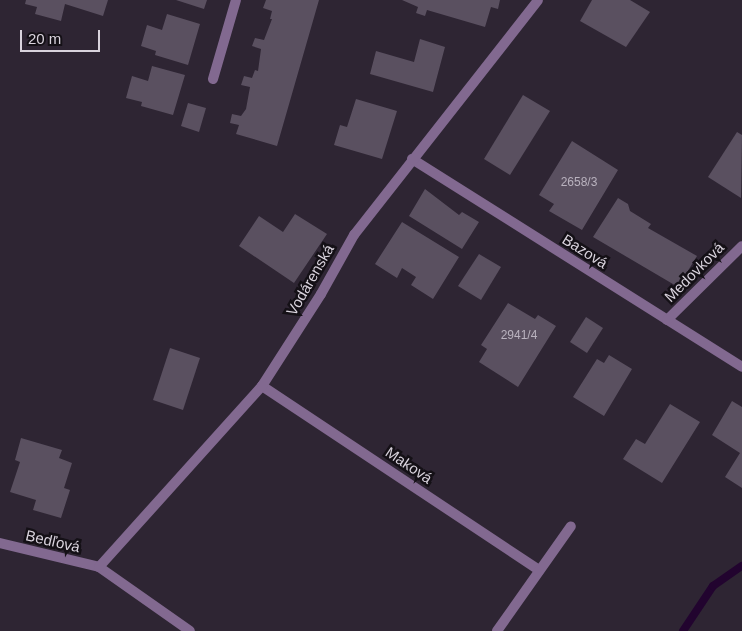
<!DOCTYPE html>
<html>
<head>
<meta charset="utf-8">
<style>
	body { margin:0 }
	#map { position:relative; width:742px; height:631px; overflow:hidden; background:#2e2533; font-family:Helvetica,sans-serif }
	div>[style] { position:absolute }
	.stream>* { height:8px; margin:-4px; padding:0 4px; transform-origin:4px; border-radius:4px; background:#22042f }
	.building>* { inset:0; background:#5a5060 }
	.minor>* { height:10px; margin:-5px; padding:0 5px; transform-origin:5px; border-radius:5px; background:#826990 }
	span { translate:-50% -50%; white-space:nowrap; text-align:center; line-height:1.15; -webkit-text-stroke:5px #141016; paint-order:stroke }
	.number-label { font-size:12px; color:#b9b2be }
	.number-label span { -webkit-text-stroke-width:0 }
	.street-label { font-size:15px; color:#d9d3dd }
	.scale { position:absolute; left:20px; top:30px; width:80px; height:22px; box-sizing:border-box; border:2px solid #d9d3dd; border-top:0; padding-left:6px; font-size:15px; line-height:18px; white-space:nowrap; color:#d9d3dd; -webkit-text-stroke:4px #141016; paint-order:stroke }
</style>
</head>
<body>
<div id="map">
	<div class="stream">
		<div style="left:683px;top:631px;width:54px;rotate:-56.3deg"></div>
		<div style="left:713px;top:586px;width:35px;rotate:-35deg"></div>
	</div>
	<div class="building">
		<div style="clip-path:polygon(26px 0,108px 0,103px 16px,65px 4px,61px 21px,35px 14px,37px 7px,25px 4px)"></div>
		<div style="clip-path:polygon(176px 0,207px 0,204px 9px)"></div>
		<div style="clip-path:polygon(266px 0,319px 0,277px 146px,236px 134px,239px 125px,230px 123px,232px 114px,241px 116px,246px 109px,250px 87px,241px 85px,244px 76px,252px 78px,255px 70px,258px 71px,261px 49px,252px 46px,255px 38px,264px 40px,272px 19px,270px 19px,272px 11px,263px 8px)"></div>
		<div style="clip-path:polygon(402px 0,500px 0,498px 9px,491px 7px,485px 27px,427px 10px,425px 16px,416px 13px,418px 7px)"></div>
		<div style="clip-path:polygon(592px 0,630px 0,650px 12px,626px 47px,580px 21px)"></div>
		<div style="clip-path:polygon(167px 14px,200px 24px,188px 65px,155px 55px,156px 51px,141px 46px,147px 25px,162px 30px)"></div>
		<div style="clip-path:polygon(420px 39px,445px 47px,433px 92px,370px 74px,376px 51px,414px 62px)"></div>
		<div style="clip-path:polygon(152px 66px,185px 75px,173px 115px,141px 106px,142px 102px,126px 98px,132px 76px,148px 81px)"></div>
		<div style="clip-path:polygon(523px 95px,550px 111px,510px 175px,484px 159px)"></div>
		<div style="clip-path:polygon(356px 99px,397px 111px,382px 159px,334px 145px,340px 125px,347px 127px)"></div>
		<div style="clip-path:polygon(188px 103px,206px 108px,199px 132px,181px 126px)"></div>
		<div style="clip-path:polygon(737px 132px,742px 135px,741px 198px,708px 177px)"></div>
		<div style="clip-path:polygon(572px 141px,618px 170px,582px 230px,549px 211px,554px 204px,539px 195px)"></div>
		<div style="clip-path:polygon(425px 189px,459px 215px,462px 212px,479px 222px,462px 249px,409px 216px)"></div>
		<div style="clip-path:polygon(618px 198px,628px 204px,630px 211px,651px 224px,648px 228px,697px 256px,678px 287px,593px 237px)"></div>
		<div style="clip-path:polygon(295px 214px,327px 234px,294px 283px,239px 246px,259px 216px,283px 232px)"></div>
		<div style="clip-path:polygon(402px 222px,459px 257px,433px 299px,411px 285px,416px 277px,402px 268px,397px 278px,375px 264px)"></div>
		<div style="clip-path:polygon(479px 254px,501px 267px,481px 300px,458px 286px)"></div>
		<div style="clip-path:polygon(508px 303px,535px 319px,538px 315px,556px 326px,518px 387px,479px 362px,487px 349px,481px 345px)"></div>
		<div style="clip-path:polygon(586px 317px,603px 328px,587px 353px,570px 342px)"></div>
		<div style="clip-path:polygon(170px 348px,200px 358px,183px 410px,153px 400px)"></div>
		<div style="clip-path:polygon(609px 355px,632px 369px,604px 416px,573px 397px,597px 359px,604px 363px)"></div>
		<div style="clip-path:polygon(732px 401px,742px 407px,742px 488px,725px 477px,740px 453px,712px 435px)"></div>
		<div style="clip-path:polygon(670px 404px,700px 422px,662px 483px,623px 459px,636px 439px,645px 444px)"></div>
		<div style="clip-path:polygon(21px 438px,62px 450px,59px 458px,72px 463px,64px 488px,70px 490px,61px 518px,33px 510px,36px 500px,10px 492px,20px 462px,15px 460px)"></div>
	</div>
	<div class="minor">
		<div style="left:213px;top:79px;width:82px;rotate:-73.8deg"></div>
		<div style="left:412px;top:159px;width:390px;rotate:32.2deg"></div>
		<div style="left:667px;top:320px;width:105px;rotate:-44.6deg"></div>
		<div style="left:262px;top:386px;width:333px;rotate:33.6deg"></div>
		<div style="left:0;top:543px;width:102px;rotate:13.6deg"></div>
		<div style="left:99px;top:567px;width:111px;rotate:35.1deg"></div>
		<div style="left:99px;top:567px;width:244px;rotate:-48deg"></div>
		<div style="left:262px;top:386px;width:109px;rotate:-57.3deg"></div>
		<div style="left:321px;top:294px;width:68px;rotate:-60.8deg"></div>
		<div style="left:354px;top:235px;width:298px;rotate:-51.9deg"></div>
		<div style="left:497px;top:631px;width:128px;rotate:-54.8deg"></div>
	</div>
	<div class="number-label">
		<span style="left:579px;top:183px">2658/3</span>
		<span style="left:519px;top:336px">2941/4</span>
	</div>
	<div class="street-label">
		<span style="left:585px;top:251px;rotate:32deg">Bazová</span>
		<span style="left:694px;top:272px;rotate:-45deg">Medovková</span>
		<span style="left:310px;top:280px;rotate:-60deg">Vodárenská</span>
		<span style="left:409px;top:465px;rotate:34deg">Maková</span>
		<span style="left:53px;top:541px;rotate:13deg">Bedľová</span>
	</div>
	<div class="scale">20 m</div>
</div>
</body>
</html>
